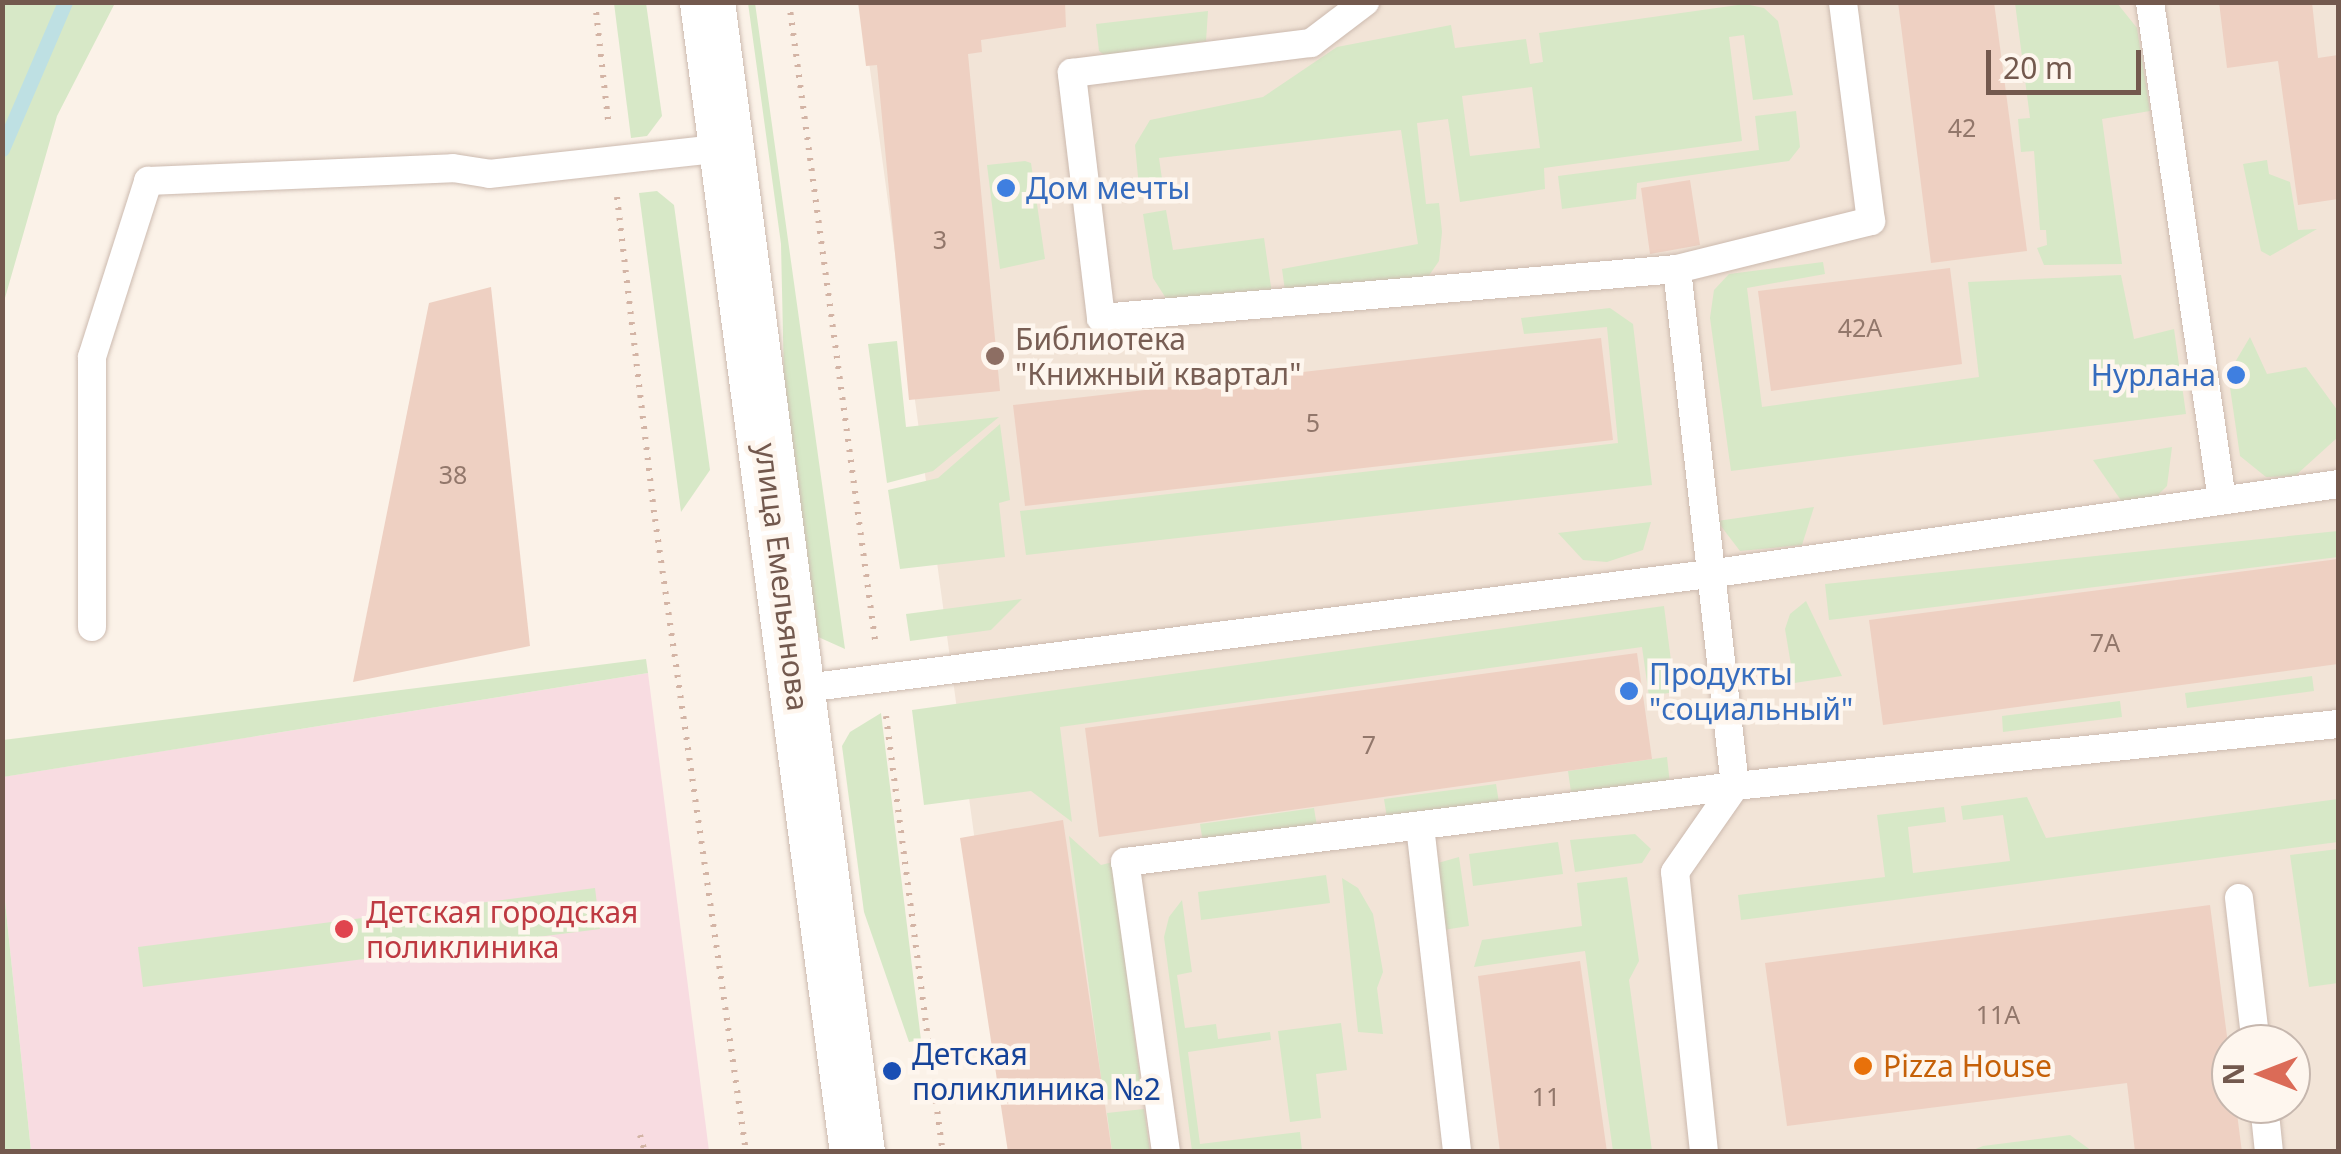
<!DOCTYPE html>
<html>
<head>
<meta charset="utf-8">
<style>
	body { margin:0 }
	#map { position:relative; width:2341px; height:1154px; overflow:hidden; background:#fbf2e8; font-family:"Noto Sans",sans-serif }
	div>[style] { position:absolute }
	.residential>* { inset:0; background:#f2e4d7 }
	.medical>* { inset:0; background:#f8dce1 }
	.green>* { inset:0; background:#d7e8c7 }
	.stream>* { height:15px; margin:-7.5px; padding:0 7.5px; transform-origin:7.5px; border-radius:7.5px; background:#bee0e3 }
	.building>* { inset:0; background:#eed0c2 }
	.path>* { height:6px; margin-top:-3px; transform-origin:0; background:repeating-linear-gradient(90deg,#d3b4a5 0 2.5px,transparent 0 10.5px) }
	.roads { filter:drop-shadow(0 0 2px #ccbaaf) drop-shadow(0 0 2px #ccbaaf) }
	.service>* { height:28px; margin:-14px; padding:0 14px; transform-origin:14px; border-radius:14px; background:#fff }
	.secondary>* { height:55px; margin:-27.5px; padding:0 27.5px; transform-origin:27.5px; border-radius:27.5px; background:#fff }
	.dots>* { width:28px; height:28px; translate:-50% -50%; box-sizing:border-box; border:5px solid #fef6ee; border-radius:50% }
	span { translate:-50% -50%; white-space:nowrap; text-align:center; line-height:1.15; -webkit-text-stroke:9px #fef6ee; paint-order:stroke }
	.number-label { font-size:25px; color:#92776b }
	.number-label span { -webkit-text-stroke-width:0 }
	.shop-label { font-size:30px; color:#366cbe }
	.left { translate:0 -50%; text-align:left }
	.right { translate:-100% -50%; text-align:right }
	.education-label { font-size:30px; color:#785e54 }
	.street-label { font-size:30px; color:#73594e }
	.health-label { font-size:30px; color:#be3a42 }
	.transit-label { font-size:30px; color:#164399 }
	.food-label { font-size:30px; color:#c56008 }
	.frame { position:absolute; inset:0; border:5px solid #73594e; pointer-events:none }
	.north { position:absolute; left:2211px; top:1024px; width:100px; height:100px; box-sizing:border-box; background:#fef6ee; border:2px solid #c6b7ae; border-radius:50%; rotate:270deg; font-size:28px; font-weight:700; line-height:40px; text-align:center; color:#73594e }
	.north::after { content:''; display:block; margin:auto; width:35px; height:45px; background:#db6b57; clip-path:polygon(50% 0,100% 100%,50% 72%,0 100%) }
	.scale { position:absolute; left:1986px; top:50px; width:155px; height:45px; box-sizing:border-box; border:5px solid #73594e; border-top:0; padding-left:12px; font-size:30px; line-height:35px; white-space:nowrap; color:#73594e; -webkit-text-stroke:8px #fef6ee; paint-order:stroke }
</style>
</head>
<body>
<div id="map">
	<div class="residential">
		<div style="clip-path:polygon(evenodd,861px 3px,2338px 3px,2338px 1151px,1017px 1151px,861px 3px,2231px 1044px,2291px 1044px,2291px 1104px,2231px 1104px,2231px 1044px)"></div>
	</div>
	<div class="medical">
		<div style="clip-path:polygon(648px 673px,709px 1151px,31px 1151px,3px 882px,2px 777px)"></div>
	</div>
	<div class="green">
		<div style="clip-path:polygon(115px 3px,57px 116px,3px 305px,3px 4px)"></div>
		<div style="clip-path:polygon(614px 3px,646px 3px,662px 116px,647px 136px,631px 138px)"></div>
		<div style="clip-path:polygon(748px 3px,755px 3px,845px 649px,816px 636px,786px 473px,781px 244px)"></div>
		<div style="clip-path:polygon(2015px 3px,2117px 3px,2137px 28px,2150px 111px,2102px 119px,2122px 264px,2044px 265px,2037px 248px,2047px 245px,2046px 230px,2040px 230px,2034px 151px,2021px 152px,2018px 119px,2030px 118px)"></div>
		<div style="clip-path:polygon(evenodd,1745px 4px,1764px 8px,1778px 21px,1793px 95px,1753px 100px,1744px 35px,1729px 37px,1742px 141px,1544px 168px,1545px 189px,1460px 202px,1448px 119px,1417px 123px,1426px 204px,1439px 203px,1442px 232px,1439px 261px,1428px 277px,1286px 298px,1282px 269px,1418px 244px,1401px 130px,1159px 158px,1164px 193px,1140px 198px,1135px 145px,1150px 120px,1263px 97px,1337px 47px,1451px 25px,1455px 48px,1526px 39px,1530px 64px,1543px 62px,1539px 33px,1745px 4px,1532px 87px,1540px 148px,1470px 156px,1462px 96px,1532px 87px)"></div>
		<div style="clip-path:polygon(1208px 11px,1206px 41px,1106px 56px,1099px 51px,1096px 24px)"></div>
		<div style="clip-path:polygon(1796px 111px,1800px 147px,1789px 161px,1637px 183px,1636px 199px,1562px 209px,1558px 176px,1759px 150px,1755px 116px)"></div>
		<div style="clip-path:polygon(2267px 160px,2269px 174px,2290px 182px,2298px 230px,2317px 229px,2270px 256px,2261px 251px,2243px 164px)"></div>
		<div style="clip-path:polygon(1025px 161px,1031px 163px,1045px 259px,1000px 269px,987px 165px)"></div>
		<div style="clip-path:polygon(657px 191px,674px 205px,710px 470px,681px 512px,639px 193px)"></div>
		<div style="clip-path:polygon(1166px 210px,1173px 250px,1264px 238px,1273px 301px,1169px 303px,1153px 278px,1143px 214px)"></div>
		<div style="clip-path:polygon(1823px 262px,1825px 274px,1747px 288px,1762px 407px,1979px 377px,1968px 282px,2121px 275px,2134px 339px,2174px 329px,2186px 414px,1731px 471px,1710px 318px,1714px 290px,1729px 274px)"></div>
		<div style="clip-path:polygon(1610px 308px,1633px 324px,1652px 485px,1026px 555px,1020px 511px,1618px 443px,1607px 327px,1524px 334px,1521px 318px)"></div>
		<div style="clip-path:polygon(2250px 337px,2267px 374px,2306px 367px,2338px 411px,2338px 437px,2295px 476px,2266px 477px,2240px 456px,2228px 374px)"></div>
		<div style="clip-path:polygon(897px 341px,906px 427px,999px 417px,933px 471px,887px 483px,868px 344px)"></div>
		<div style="clip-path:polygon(1000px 424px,1010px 500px,999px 503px,1005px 557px,900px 569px,888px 490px,938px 478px)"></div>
		<div style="clip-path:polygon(2172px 447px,2167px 486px,2152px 501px,2127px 509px,2093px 460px)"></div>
		<div style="clip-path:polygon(1814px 507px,1802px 545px,1740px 551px,1717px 521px)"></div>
		<div style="clip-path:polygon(1651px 522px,1643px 550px,1607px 562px,1583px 560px,1558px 533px)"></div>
		<div style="clip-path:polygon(2338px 531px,2338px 557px,1829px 620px,1825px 584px)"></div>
		<div style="clip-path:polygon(1022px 599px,991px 630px,910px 641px,906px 614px)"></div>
		<div style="clip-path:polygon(1806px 601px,1842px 676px,1794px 683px,1785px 629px,1790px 614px)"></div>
		<div style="clip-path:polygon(1664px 606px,1675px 692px,1649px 696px,1642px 647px,1060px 727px,1072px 822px,1031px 791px,924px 805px,912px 710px)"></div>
		<div style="clip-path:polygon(646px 659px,648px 673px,3px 777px,3px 740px)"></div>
		<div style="clip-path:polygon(2312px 676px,2314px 691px,2187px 708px,2185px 693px)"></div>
		<div style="clip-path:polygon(2120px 701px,2122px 717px,2003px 732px,2002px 716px)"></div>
		<div style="clip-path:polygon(881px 713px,921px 1040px,909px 1042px,864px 912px,842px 746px,850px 732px)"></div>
		<div style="clip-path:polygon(1667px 757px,1670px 784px,1572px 799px,1568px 771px)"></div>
		<div style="clip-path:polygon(1496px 784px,1500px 809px,1388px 825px,1384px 799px)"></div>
		<div style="clip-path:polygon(2027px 797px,2046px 838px,2338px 799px,2338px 842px,1741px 920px,1738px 895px,1885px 877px,1877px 815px,1944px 807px,1946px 822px,1908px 827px,1913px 873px,2010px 861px,2003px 815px,1963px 820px,1961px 806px)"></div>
		<div style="clip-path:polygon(1314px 808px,1318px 833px,1204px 849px,1200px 824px)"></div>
		<div style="clip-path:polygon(1635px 834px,1651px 849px,1642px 863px,1575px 872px,1570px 840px)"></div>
		<div style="clip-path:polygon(1069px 836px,1101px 865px,1113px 862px,1142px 1096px,1104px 1100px)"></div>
		<div style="clip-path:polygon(1558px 842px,1563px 874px,1473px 886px,1469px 854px)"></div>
		<div style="clip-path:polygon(2338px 849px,2338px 983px,2309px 987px,2290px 855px)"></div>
		<div style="clip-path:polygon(1459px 857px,1469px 926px,1418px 934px,1415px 894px,1431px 865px)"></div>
		<div style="clip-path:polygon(1326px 875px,1330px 903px,1201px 920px,1198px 892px)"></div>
		<div style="clip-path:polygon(1627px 877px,1639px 961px,1629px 980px,1652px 1151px,1613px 1151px,1585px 951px,1474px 967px,1482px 940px,1582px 926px,1577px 883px)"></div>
		<div style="clip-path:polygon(1342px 878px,1358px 888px,1373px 914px,1383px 972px,1377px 988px,1383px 1034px,1358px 1032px)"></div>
		<div style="clip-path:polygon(2px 882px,3px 882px,31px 1151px,3px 1151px)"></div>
		<div style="clip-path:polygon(595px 888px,600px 929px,143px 987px,138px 947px)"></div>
		<div style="clip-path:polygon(1182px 900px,1192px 972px,1177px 975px,1185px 1028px,1216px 1024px,1218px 1039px,1270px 1032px,1271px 1040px,1188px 1052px,1200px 1144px,1300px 1132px,1302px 1151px,1192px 1151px,1164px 937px,1169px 917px)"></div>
		<div style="clip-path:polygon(1341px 1023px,1347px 1070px,1316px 1074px,1321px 1118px,1290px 1122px,1278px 1031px)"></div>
		<div style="clip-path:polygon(1144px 1109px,1150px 1151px,1112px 1151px,1107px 1113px)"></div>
		<div style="clip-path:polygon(2070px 1135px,2092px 1151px,1971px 1151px,1983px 1146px)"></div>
	</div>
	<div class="stream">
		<div style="left:2px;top:149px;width:160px;rotate:-66.8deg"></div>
	</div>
	<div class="building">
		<div style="clip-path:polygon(858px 2px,1065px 2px,1066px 27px,981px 40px,982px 52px,968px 54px,1000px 391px,909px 400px,877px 65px,866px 66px)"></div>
		<div style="clip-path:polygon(1898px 2px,1994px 2px,2027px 251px,1931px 263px)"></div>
		<div style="clip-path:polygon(2219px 2px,2312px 2px,2318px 58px,2338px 55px,2338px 199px,2298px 205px,2278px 61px,2227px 68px)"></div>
		<div style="clip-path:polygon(1690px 180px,1700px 245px,1650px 254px,1641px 188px)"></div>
		<div style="clip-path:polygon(1950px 268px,1962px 364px,1771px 391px,1758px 291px)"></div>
		<div style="clip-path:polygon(491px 287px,530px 646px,353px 682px,429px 303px)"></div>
		<div style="clip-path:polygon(1601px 338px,1613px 440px,1025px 506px,1013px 405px)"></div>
		<div style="clip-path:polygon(2338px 559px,2338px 664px,1883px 725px,1869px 620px)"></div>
		<div style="clip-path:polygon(1637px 653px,1652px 759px,1099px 837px,1085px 728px)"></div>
		<div style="clip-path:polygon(1063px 820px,1112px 1152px,1008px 1152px,960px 838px)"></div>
		<div style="clip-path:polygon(2210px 905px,2242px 1152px,2135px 1152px,2127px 1083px,1787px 1126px,1765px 963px)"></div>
		<div style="clip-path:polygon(1580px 961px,1607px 1152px,1500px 1152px,1478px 976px)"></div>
	</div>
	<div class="path">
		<div style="left:595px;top:2px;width:119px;rotate:83.7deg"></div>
		<div style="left:789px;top:2px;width:644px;rotate:82.32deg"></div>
		<div style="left:617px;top:197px;width:324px;rotate:83.3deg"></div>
		<div style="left:655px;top:519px;width:640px;rotate:81.82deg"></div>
		<div style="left:886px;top:716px;width:440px;rotate:82.6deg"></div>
		<div style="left:640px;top:1135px;width:18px;rotate:74deg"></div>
	</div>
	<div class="roads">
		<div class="service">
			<div style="left:2150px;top:2px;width:503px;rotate:81.77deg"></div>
			<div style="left:1677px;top:269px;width:200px;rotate:-13.9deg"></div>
			<div style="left:1871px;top:221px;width:221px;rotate:-97.3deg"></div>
			<div style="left:92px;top:627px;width:270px;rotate:-90deg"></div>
			<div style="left:92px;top:357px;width:185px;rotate:-72.3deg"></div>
			<div style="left:148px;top:181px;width:305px;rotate:-2.4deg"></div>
			<div style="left:453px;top:168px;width:36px;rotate:9deg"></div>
			<div style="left:489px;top:174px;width:238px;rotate:-6.3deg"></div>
			<div style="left:797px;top:689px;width:919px;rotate:-7.19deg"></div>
			<div style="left:1709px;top:574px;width:635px;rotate:-8.14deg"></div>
			<div style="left:1420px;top:826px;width:328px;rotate:83.5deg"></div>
			<div style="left:2239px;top:898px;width:147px;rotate:83.4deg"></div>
			<div style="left:2264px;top:1104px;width:48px;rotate:84.1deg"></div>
			<div style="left:1166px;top:1152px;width:293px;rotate:-98deg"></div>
			<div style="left:1125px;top:862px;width:615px;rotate:-7.1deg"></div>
			<div style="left:1735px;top:786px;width:520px;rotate:-96.4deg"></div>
			<div style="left:1677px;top:269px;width:578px;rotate:175.14deg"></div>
			<div style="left:1101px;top:318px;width:247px;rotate:-96.8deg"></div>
			<div style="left:1072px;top:73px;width:241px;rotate:-7.2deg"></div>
			<div style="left:1311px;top:43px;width:68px;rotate:-37.2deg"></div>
			<div style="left:1704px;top:1152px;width:281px;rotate:-95.9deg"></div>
			<div style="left:1675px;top:872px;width:105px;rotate:-55.1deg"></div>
			<div style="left:1735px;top:786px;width:606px;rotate:-5.87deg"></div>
		</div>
		<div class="secondary">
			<div style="left:707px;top:2px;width:1160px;rotate:82.57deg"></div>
		</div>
	</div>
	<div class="dots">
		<div style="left:1006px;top:188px;background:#3f7fe0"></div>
		<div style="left:995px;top:356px;background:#8d6e63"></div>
		<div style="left:2236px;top:375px;background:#3f7fe0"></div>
		<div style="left:1629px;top:691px;background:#3f7fe0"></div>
		<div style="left:344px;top:929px;background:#e0444e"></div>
		<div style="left:1863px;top:1066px;background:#e8710a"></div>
		<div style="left:892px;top:1071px;background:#1a4fb4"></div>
	</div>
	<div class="number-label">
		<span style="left:1962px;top:127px">42</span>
		<span style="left:940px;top:239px">3</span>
		<span style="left:1860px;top:327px">42А</span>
		<span style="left:1313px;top:422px">5</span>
		<span style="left:453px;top:474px">38</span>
		<span style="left:2105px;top:642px">7А</span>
		<span style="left:1369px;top:744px">7</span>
		<span style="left:1998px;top:1014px">11А</span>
		<span style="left:1546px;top:1096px">11</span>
	</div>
	<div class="shop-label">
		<span class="left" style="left:1026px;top:188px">Дом мечты</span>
		<span class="right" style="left:2216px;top:375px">Нурлана</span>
		<span class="left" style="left:1649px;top:691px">Продукты<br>"социальный"</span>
	</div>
	<div class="education-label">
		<span class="left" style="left:1015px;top:356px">Библиотека<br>"Книжный квартал"</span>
	</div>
	<div class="street-label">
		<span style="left:782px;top:577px;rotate:83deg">улица Емельянова</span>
	</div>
	<div class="health-label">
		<span class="left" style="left:366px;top:929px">Детская городская<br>поликлиника</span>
	</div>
	<div class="transit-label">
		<span class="left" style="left:912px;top:1071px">Детская<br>поликлиника №2</span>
	</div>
	<div class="food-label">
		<span class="left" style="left:1883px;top:1066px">Pizza House</span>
	</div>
	<div class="frame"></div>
	<div class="north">N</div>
	<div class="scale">20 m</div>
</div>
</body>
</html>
